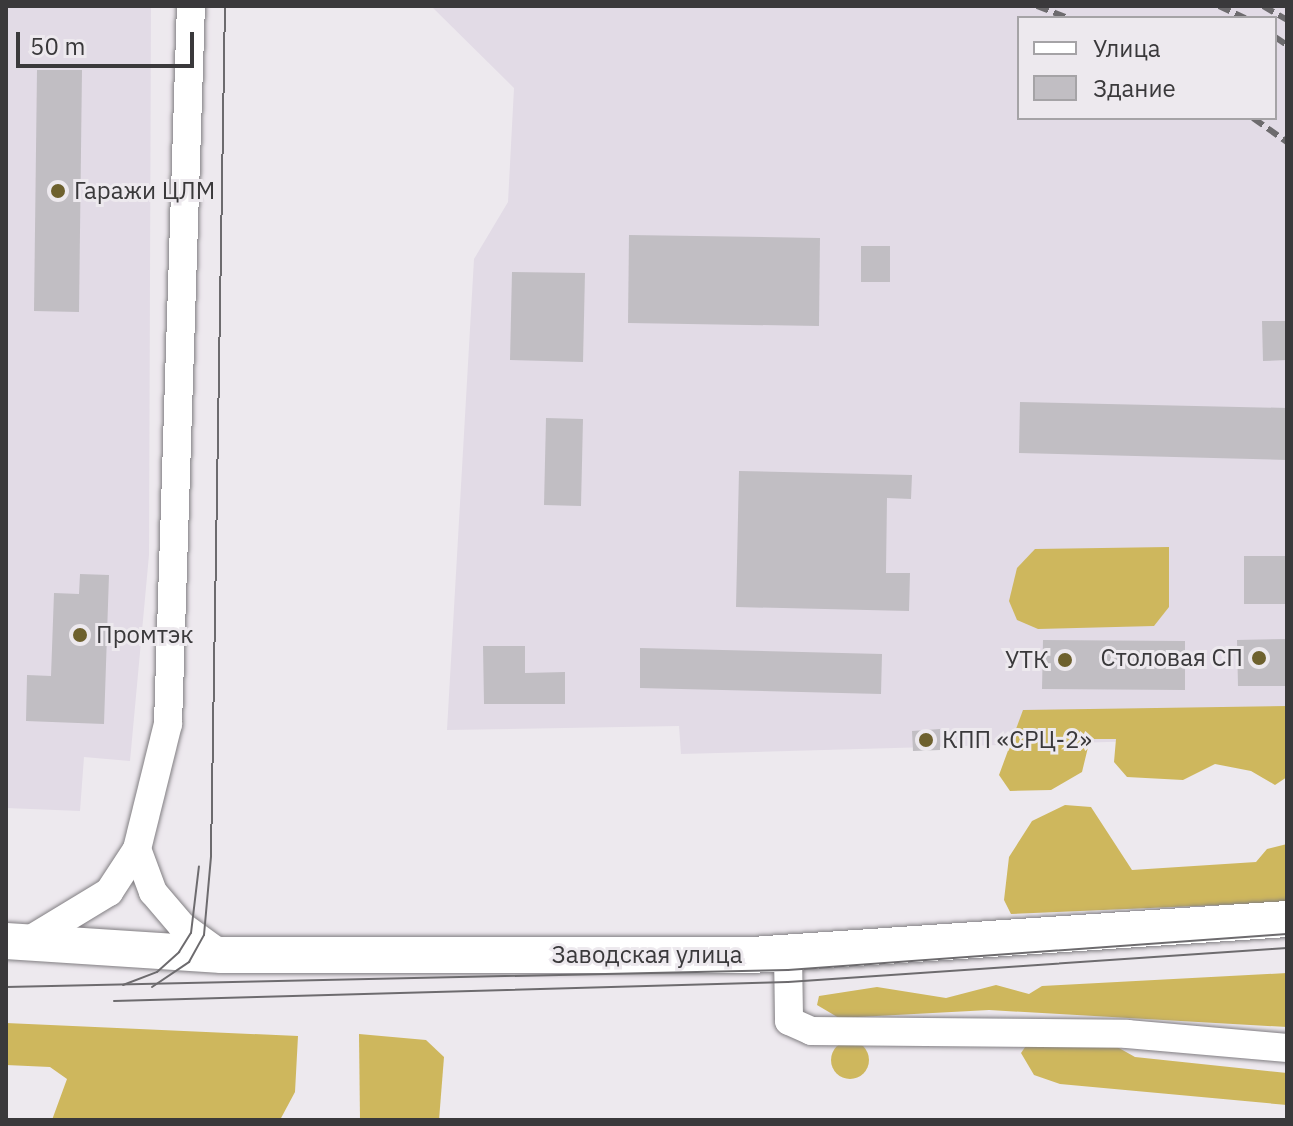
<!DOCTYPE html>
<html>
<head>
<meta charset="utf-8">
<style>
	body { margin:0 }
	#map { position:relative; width:1293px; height:1126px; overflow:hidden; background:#ede9ee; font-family:"IBM Plex Sans",sans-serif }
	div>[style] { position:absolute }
	.built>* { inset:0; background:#e2dbe6 }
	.forest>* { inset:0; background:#ceb75d }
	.round { border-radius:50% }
	.building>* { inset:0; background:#c1bec3 }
	.roads { filter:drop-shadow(0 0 2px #817e82) drop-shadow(0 0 2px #817e82) }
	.minor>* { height:28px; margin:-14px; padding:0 14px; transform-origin:14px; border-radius:14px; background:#fff }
	.major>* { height:36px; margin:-18px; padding:0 18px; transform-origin:18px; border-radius:18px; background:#fff }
	.tram>* { height:2px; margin:-1px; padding:0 1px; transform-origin:1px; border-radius:1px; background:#6d6b6e }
	.rail>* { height:6px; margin-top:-3px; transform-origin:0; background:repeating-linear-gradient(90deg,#6d6b6e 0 12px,transparent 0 18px) }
	.dots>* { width:22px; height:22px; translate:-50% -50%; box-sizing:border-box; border:4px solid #ede9ee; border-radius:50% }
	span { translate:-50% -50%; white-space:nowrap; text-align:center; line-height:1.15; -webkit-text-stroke:6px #ede9ee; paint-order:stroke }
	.poi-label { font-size:24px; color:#3a393b }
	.left { translate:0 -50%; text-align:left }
	.right { translate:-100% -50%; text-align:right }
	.street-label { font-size:24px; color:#3a393b }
	.frame { position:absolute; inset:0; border:8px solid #3a393b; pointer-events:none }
	.legend { position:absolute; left:1017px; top:16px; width:260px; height:104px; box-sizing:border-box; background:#ede9ee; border:2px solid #a5a3a6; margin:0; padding:10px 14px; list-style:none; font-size:24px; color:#3a393b }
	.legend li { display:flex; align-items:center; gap:16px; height:40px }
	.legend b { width:40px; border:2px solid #a5a3a6 }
	.scale { position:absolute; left:16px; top:32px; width:178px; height:36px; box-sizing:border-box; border:4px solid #3a393b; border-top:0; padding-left:10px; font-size:24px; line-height:28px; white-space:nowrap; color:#3a393b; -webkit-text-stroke:6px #ede9ee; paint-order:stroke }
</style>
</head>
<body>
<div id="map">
	<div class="built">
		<div style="clip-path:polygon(6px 6px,151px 6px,149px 555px,130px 761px,84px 757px,80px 811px,6px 808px)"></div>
		<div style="clip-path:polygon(evenodd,431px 6px,1287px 6px,1287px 737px,681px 754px,679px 726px,447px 730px,474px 259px,508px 202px,514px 88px,431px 6px,1019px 18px,1275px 18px,1275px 118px,1019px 118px,1019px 18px)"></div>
	</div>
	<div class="forest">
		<div style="clip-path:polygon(1169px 547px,1169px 607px,1154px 626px,1038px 629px,1017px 620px,1009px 601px,1017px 568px,1035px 549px)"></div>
		<div style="clip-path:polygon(1287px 706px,1287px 777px,1275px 785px,1251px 771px,1215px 764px,1183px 780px,1127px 777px,1114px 762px,1116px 739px,1090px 739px,1082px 772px,1051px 790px,1010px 791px,999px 775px,1023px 710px)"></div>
		<div style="clip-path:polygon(1065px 805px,1091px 807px,1132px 870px,1256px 862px,1267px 849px,1287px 844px,1287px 902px,1011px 914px,1004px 900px,1009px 857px,1032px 821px)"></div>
		<div style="clip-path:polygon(1287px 973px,1287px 1027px,989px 1010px,839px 1018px,817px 1005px,819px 996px,877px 987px,946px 998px,996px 985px,1029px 994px,1042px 986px)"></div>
		<div style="clip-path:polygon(6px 1023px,298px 1036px,295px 1092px,280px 1120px,52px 1120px,67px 1079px,50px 1067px,6px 1065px)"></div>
		<div style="clip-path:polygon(359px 1034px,426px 1040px,444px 1057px,439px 1120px,360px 1120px)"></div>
		<div style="clip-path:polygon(1030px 1040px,1110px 1043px,1135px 1057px,1287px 1073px,1287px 1105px,1060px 1084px,1034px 1075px,1021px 1053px)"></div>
		<div class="round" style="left:831px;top:1041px;width:38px;height:38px"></div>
	</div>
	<div class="building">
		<div style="clip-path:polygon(37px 70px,82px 70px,79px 312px,34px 311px)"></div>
		<div style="clip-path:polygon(629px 235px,820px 238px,819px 326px,628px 323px)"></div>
		<div style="clip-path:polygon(861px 246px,890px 246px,890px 282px,861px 282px)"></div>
		<div style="clip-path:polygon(512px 272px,585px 273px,583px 362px,510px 360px)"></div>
		<div style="clip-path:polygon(1262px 321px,1287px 321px,1287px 360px,1263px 361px)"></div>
		<div style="clip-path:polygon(1020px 402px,1287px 408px,1287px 460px,1019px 453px)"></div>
		<div style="clip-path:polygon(546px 418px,583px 419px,581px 506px,544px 505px)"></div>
		<div style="clip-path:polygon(739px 471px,912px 475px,911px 499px,887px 498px,886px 573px,910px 573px,909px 611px,736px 607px)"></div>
		<div style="clip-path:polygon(1244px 556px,1287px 556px,1287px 604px,1244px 604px)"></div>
		<div style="clip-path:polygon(80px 574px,109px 575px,104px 724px,26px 721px,27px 675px,51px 676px,54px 593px,79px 594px)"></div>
		<div style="clip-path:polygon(1287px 639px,1287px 686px,1238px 686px,1237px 640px)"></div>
		<div style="clip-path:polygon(1043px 640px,1185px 641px,1185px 690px,1042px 689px)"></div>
		<div style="clip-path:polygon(483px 646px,525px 646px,525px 673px,565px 672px,565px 704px,484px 704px)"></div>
		<div style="clip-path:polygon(640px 648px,882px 654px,881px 694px,640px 688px)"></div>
		<div style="clip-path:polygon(940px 729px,940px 750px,913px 751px,912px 731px)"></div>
	</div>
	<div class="roads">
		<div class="minor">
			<div style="left:137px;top:849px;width:46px;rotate:69.6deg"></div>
			<div style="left:153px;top:892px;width:45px;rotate:49.5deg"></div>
			<div style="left:182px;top:926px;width:49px;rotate:35.9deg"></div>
			<div style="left:28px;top:941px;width:95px;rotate:-31.2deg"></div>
			<div style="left:109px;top:892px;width:51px;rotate:-56.9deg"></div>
			<div style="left:137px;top:849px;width:129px;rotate:-76.1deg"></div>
			<div style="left:168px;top:724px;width:718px;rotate:-88.17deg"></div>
			<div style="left:788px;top:954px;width:67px;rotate:89.1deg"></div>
			<div style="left:789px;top:1021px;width:24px;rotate:24deg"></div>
			<div style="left:811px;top:1031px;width:316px;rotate:0.5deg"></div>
			<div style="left:1127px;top:1034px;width:161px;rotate:5deg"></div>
		</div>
		<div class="major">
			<div style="left:6px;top:941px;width:216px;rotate:3.7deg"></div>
			<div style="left:222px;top:955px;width:530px"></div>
			<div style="left:752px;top:955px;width:536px;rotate:-3.85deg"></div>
		</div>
	</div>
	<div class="tram">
		<div style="left:123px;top:985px;width:36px;rotate:-21deg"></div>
		<div style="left:157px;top:972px;width:30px;rotate:-42deg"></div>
		<div style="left:179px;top:952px;width:22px;rotate:-58deg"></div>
		<div style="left:191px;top:933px;width:67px;rotate:-83.2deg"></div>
		<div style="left:6px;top:987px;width:782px;rotate:-1.25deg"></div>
		<div style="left:788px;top:970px;width:500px;rotate:-4.13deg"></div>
		<div style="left:152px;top:987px;width:45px;rotate:-34deg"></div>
		<div style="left:189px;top:962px;width:31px;rotate:-61deg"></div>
		<div style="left:204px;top:935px;width:79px;rotate:-84.9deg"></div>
		<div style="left:211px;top:856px;width:850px;rotate:-89.06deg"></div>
		<div style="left:114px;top:1001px;width:674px;rotate:-1.61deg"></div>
		<div style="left:788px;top:982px;width:500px;rotate:-3.9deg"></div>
	</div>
	<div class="rail">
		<div style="left:1037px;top:6px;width:34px;rotate:21deg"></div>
		<div style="left:1219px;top:6px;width:29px;rotate:25deg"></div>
		<div style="left:1263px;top:6px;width:28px;rotate:30deg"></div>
		<div style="left:1275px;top:37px;width:14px;rotate:34deg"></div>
		<div style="left:1253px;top:118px;width:42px;rotate:35.2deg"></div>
	</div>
	<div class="dots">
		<div style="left:58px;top:191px;background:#6e612e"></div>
		<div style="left:80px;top:635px;background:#6e612e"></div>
		<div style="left:1259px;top:658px;background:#6e612e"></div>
		<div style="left:1065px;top:660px;background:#6e612e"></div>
		<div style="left:926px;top:740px;background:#6e612e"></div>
	</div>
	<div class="poi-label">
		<span class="left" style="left:74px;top:191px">Гаражи ЦЛМ</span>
		<span class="left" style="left:96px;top:635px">Промтэк</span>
		<span class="right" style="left:1243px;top:658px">Столовая СП</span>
		<span class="right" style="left:1049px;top:660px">УТК</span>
		<span class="left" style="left:942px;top:740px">КПП «СРЦ-2»</span>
	</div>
	<div class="street-label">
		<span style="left:647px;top:955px">Заводская улица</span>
	</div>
	<div class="frame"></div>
	<ul class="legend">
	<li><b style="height:10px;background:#fff"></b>Улица</li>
	<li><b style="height:22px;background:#c1bec3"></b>Здание</li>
	</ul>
	<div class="scale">50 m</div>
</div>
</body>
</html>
